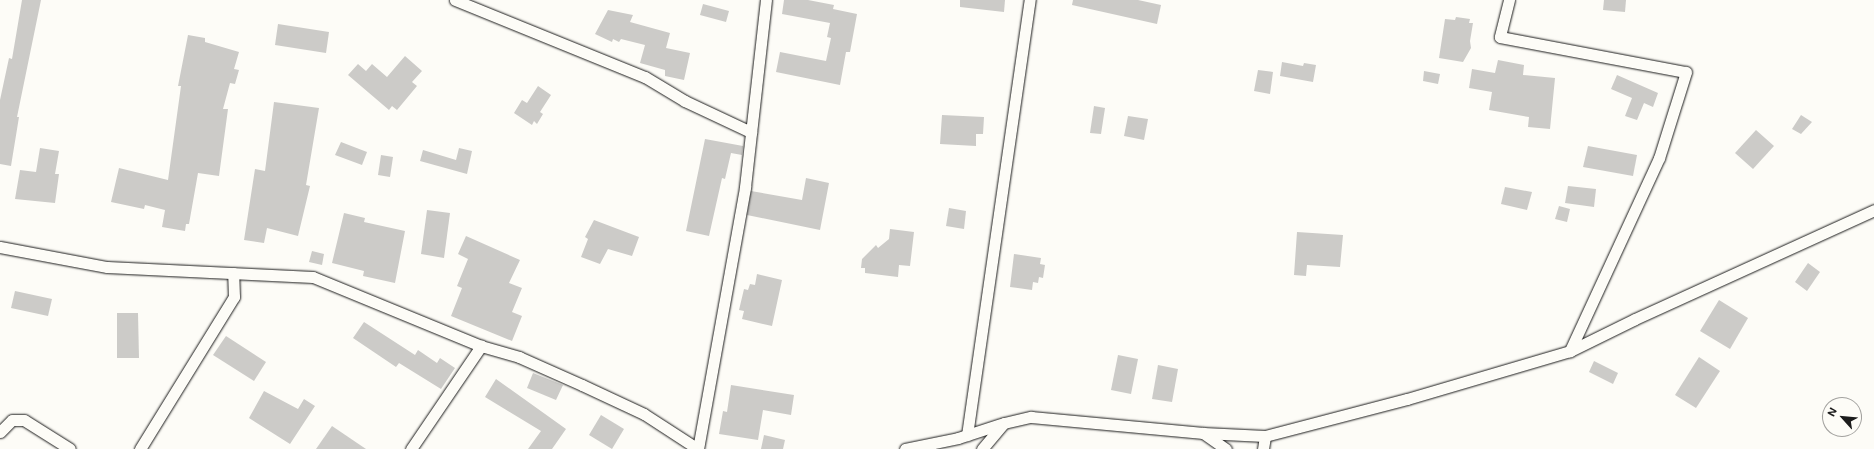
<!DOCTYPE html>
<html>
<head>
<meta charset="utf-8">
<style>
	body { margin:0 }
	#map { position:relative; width:1874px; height:449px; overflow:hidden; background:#fdfcf7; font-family:Mali,sans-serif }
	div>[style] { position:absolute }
	.building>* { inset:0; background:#cccbc8 }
	.roads { filter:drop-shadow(0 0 1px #1c1c1c) drop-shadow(0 0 1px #1c1c1c) }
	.minor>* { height:11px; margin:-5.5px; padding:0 5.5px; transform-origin:5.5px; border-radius:5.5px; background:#fdfcf7 }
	span { translate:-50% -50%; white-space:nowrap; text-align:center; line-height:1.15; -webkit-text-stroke:4px #fdfcf7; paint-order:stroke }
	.north { position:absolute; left:1822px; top:397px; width:40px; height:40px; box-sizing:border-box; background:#fdfcf7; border:1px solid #a3a29f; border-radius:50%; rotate:297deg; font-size:11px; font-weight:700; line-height:16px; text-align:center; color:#1c1c1c }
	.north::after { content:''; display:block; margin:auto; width:14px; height:18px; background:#1c1c1c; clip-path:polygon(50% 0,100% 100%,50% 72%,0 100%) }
</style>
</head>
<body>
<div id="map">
	<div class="building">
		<div style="clip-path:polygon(22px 0,41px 0,17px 117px,19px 117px,11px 166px,0 164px,0 100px,9px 58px,12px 59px)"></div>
		<div style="clip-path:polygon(784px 0,808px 0,834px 5px,833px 9px,857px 14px,850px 52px,846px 52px,840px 85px,776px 72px,780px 52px,826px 61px,831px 38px,827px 37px,830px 23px,782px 14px)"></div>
		<div style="clip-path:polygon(960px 0,1005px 0,1004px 12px,960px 7px)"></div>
		<div style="clip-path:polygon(1073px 0,1138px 0,1161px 5px,1157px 24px,1072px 5px)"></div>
		<div style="clip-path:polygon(1604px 0,1626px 0,1625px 12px,1603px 10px)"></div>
		<div style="clip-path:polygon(703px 4px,729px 11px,726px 22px,700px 15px)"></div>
		<div style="clip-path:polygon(608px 10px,633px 15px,630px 22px,670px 33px,666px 48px,690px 53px,684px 80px,665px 76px,665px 70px,640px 63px,645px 45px,621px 39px,619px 42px,613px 39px,612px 42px,595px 34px)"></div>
		<div style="clip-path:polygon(1456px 17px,1470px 19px,1469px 23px,1473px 23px,1470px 41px,1471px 48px,1463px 62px,1439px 58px,1445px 19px,1455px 20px)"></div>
		<div style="clip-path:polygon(278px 24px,329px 32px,326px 53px,275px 45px)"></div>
		<div style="clip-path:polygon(188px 35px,205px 38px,205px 42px,239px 52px,234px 69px,239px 70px,235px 84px,230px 83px,223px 109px,228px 109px,219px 176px,198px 173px,189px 224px,186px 224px,185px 231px,162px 227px,165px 210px,145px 205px,144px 209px,111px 202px,119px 168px,168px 180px,181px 86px,178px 86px)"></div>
		<div style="clip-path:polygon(405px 56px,422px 71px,412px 82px,417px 86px,397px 110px,392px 106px,389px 110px,348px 75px,358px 64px,366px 71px,372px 64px,387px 77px)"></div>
		<div style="clip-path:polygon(1498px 60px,1524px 65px,1523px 75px,1555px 78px,1550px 129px,1528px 127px,1529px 117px,1489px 110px,1492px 92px,1469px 88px,1472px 69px,1495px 73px)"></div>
		<div style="clip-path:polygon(1282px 62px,1303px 66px,1304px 63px,1316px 65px,1313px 82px,1280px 76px)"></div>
		<div style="clip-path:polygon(1258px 70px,1273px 72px,1270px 94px,1254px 91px)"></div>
		<div style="clip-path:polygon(1424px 71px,1440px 74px,1438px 84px,1423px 81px)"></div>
		<div style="clip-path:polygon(1617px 75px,1658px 93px,1653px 107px,1644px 103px,1637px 120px,1625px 116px,1632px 98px,1611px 89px)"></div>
		<div style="clip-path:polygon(538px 86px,551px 95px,540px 112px,543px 114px,537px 124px,534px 121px,532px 125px,514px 113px,522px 100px,527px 103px)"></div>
		<div style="clip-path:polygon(274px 102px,319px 108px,306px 185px,310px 186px,298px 236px,267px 228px,264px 243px,244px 240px,255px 169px,265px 171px)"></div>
		<div style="clip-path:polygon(1094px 106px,1105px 108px,1101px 134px,1090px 133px)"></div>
		<div style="clip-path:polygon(942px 115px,984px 117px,983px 134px,976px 134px,976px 146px,940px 144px)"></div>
		<div style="clip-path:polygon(1801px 115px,1812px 122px,1801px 134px,1792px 129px)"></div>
		<div style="clip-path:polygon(1128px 116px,1148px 119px,1144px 140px,1124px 136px)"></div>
		<div style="clip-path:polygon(1756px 130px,1774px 146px,1753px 169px,1735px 153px)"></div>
		<div style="clip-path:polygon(705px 139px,743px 146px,742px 155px,731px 153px,725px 179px,722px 178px,709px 236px,686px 231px)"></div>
		<div style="clip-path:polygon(341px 142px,367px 152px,362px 165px,335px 155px)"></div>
		<div style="clip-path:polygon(1588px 146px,1637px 155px,1633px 176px,1583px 167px)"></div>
		<div style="clip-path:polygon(40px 148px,59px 151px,55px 174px,59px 174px,55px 203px,15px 199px,20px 170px,36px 172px)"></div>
		<div style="clip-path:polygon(459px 148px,472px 151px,467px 174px,420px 161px,423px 150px,456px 160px)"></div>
		<div style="clip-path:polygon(381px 155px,393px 157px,390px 177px,378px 175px)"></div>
		<div style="clip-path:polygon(806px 178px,829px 183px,820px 230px,747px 215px,751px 191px,802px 200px)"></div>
		<div style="clip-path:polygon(1568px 186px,1596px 189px,1594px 207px,1565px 203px)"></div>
		<div style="clip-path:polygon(1505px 187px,1532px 192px,1527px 210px,1501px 204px)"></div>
		<div style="clip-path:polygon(1559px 206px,1570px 209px,1567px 222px,1555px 219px)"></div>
		<div style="clip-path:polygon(949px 208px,966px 211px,964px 229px,946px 226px)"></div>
		<div style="clip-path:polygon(427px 210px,450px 213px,444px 258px,421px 254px)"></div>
		<div style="clip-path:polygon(344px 213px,365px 218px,364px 222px,405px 231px,395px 283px,363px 276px,364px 271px,332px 263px)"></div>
		<div style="clip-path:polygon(594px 220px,639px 237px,632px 256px,608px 249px,600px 264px,581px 257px,588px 239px,585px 237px)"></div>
		<div style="clip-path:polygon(890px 229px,914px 232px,910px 266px,899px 265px,898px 277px,865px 273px,865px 268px,861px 268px,862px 259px,876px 245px,878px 248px,889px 239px)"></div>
		<div style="clip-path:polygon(1297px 232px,1343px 235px,1340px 267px,1307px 265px,1306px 276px,1294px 275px)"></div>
		<div style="clip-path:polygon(466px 236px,520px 260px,509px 283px,522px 288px,512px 312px,522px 316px,512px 341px,451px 316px,462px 288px,457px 286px,468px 259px,458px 254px)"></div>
		<div style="clip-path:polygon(312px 251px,324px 254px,322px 265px,309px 262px)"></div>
		<div style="clip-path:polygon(1014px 254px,1041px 258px,1040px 264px,1045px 265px,1043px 278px,1039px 277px,1038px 283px,1033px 282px,1032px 290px,1010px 287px)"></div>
		<div style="clip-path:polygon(1808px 263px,1820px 272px,1807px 291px,1795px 282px)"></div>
		<div style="clip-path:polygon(757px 274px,782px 280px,772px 326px,742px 319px,744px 311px,739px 310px,744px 289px,748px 290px,750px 284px,755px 285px)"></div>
		<div style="clip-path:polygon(15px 291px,52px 299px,48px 316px,11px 308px)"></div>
		<div style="clip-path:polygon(1719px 300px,1748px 318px,1730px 349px,1700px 331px)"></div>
		<div style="clip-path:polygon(117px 313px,138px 313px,139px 358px,117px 358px)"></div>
		<div style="clip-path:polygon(364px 322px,415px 355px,418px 350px,437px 363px,440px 358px,455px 368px,441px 389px,399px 363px,396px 367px,353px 338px)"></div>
		<div style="clip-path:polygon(226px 336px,266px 362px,254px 381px,213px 355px)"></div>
		<div style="clip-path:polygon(1118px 355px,1138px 359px,1131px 394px,1111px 390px)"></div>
		<div style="clip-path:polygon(1699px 357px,1720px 371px,1696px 408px,1675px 395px)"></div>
		<div style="clip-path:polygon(1594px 361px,1618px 373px,1613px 384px,1589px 372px)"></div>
		<div style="clip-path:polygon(1158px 365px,1178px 369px,1172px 402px,1152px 399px)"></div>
		<div style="clip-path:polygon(533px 373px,563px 385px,556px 400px,527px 388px)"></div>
		<div style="clip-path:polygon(496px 379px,566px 429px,552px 449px,528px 449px,541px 431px,485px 397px)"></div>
		<div style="clip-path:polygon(731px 385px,794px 395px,791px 415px,763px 410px,758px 440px,719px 434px,723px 411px,727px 412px)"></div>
		<div style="clip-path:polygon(264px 391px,298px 409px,304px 399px,315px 406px,290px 444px,249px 418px)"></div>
		<div style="clip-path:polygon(601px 415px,624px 429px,612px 449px,589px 435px)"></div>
		<div style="clip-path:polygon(332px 426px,366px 449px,316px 449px)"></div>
		<div style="clip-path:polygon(764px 435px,785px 440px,783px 449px,761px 449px)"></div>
	</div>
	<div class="roads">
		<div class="minor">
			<div style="left:455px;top:0;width:205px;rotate:22.1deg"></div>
			<div style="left:645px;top:77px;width:47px;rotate:31deg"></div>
			<div style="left:685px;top:101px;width:73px;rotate:25.2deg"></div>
			<div style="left:1509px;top:0;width:38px;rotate:104deg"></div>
			<div style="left:1500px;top:37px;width:189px;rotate:10.7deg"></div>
			<div style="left:1686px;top:72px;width:90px;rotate:107.4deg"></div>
			<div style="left:1659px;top:158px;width:213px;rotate:114.8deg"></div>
			<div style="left:0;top:247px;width:109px;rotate:10.6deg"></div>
			<div style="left:107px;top:267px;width:206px;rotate:2.8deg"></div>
			<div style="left:313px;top:277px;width:182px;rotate:22.3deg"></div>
			<div style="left:481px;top:346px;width:40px;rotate:16deg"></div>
			<div style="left:519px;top:357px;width:69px;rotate:24deg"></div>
			<div style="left:582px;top:385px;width:68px;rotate:25.1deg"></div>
			<div style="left:644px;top:414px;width:64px;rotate:32.9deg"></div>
			<div style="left:0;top:432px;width:17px;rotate:-45deg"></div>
			<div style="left:12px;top:420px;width:12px"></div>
			<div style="left:24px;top:420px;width:54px;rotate:32.2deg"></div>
			<div style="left:1203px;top:433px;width:28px;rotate:35deg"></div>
			<div style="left:967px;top:435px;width:440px;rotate:-81.8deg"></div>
			<div style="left:140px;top:449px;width:179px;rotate:-58.3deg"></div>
			<div style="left:234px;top:297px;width:24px;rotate:-92deg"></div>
			<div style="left:411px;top:449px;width:125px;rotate:-55.8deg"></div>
			<div style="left:698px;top:449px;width:266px;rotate:-79.8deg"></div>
			<div style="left:745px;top:187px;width:188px;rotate:-83.6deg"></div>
			<div style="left:905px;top:449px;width:54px;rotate:-11.7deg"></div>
			<div style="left:958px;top:438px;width:45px;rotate:-18deg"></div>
			<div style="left:982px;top:449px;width:34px;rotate:-50deg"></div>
			<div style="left:1004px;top:423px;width:28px;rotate:-13deg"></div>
			<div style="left:1031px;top:417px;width:173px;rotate:5.3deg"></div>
			<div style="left:1203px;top:433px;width:62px;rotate:2.8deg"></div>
			<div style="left:1265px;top:436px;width:147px;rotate:-14.6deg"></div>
			<div style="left:1407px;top:399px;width:170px;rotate:-16.4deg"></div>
			<div style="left:1570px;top:351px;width:72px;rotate:-26.2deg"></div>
			<div style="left:1635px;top:319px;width:263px;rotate:-24.5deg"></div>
			<div style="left:1263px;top:449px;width:13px;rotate:-81deg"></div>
		</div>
	</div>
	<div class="north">N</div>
</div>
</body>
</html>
